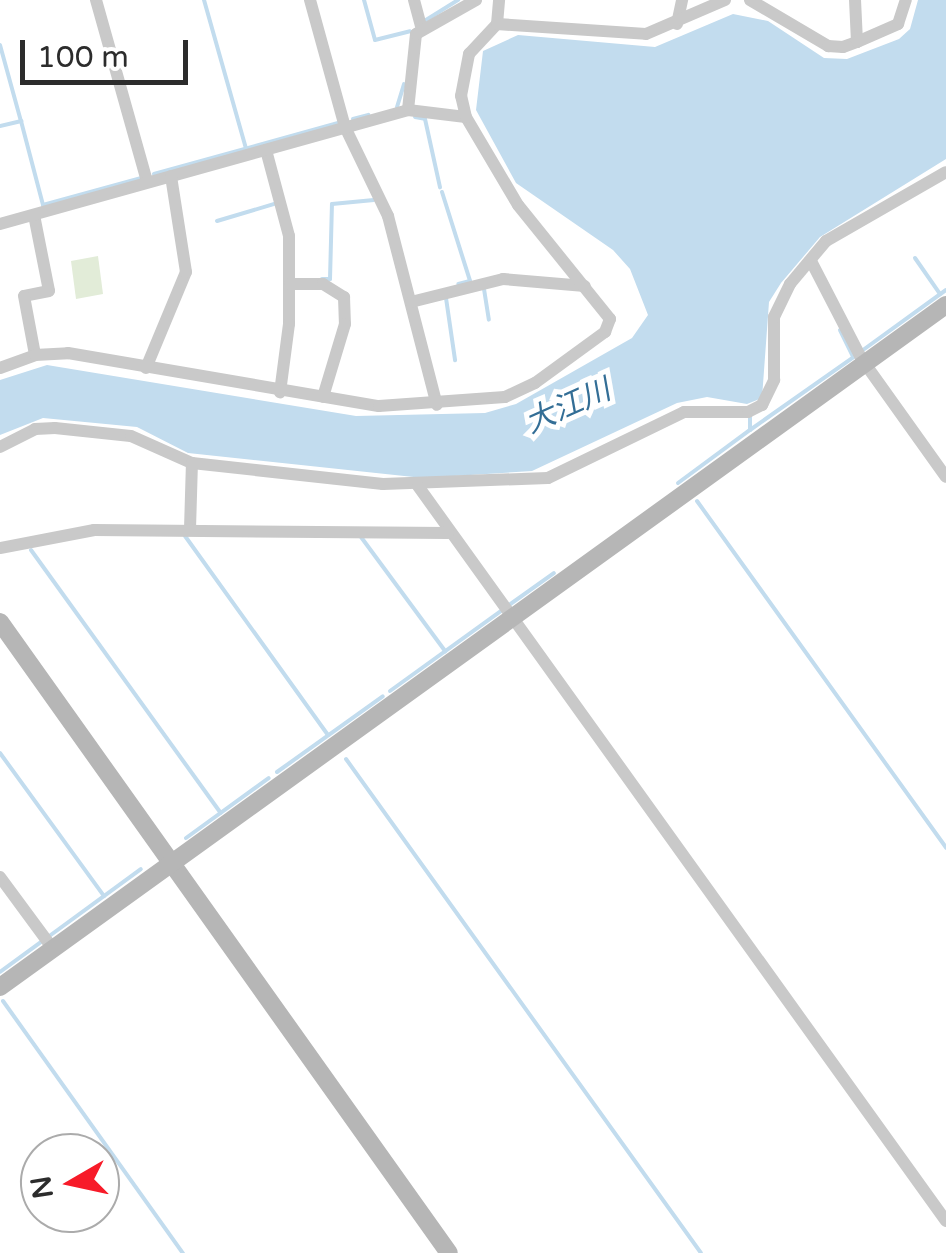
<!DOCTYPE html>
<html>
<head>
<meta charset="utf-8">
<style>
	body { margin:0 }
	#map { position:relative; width:946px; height:1253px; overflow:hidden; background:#fff; font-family:"Varela Round","Noto Sans JP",sans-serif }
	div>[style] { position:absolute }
	.green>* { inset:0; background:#e2ecd8 }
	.water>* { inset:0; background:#c2dcee }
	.stream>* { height:4px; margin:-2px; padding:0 2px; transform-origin:2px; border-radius:2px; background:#c2dcee }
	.street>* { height:12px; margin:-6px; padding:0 6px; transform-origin:6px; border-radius:6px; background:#c9c9c9 }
	.secondary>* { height:18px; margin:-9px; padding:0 9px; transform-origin:9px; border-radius:9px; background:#b6b6b6 }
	span { translate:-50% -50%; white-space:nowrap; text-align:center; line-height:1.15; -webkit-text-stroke:10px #fff; paint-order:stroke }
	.water-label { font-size:30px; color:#336e96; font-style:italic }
	.north { position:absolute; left:20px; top:1133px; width:100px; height:100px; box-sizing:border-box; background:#fff; border:2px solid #ababab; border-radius:50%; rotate:261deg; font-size:28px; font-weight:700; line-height:40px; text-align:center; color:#2c2c2c }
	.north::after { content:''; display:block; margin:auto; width:35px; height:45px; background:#f71b29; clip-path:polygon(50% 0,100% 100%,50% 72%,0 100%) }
	.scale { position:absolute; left:20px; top:40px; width:168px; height:45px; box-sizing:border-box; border:5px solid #2c2c2c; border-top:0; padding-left:12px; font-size:30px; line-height:35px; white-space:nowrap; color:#2c2c2c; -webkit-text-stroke:8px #fff; paint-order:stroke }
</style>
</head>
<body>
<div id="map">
	<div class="green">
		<div style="clip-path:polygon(98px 256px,103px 294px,76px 299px,71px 261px)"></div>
	</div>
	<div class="water">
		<div style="clip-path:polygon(918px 0,946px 0,946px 159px,820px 237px,781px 283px,769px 302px,762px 398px,747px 404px,707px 397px,677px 403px,532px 471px,423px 478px,188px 453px,137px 427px,43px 418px,0 435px,0 380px,47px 365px,356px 416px,485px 413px,516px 404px,632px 338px,648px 315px,630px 269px,613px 250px,516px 183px,476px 110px,483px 51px,518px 35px,655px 47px,733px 14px,768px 21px,824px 58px,847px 59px,899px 39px,910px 29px)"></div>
	</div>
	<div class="stream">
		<div style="left:204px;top:0;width:154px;rotate:74.2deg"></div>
		<div style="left:364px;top:0;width:41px;rotate:74.6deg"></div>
		<div style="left:375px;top:40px;width:36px;rotate:-14deg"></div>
		<div style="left:426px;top:20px;width:38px;rotate:-32deg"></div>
		<div style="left:0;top:45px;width:79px;rotate:74.6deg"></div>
		<div style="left:397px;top:107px;width:24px;rotate:-73deg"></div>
		<div style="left:415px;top:117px;width:10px;rotate:11deg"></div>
		<div style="left:425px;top:119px;width:70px;rotate:77.6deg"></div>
		<div style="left:353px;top:119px;width:16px;rotate:-15deg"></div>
		<div style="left:0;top:126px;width:22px;rotate:-13deg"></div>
		<div style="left:21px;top:121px;width:87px;rotate:75.3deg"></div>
		<div style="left:43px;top:205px;width:102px;rotate:-15.4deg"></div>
		<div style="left:154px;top:174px;width:191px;rotate:-15.5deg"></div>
		<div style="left:442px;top:192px;width:93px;rotate:72.5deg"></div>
		<div style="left:470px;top:281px;width:12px;rotate:166deg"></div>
		<div style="left:217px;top:221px;width:59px;rotate:-16.6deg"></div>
		<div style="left:915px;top:258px;width:44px;rotate:55.2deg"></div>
		<div style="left:322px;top:279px;width:8px"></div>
		<div style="left:330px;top:279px;width:75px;rotate:-88.5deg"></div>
		<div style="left:332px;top:204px;width:42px;rotate:-5.4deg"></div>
		<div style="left:484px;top:289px;width:31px;rotate:81deg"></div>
		<div style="left:446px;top:298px;width:63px;rotate:81.7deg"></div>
		<div style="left:840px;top:330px;width:30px;rotate:64deg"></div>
		<div style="left:863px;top:350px;width:102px;rotate:-35.9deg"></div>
		<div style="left:750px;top:430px;width:127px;rotate:-35.1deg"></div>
		<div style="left:678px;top:483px;width:89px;rotate:-36.4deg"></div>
		<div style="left:750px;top:430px;width:14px;rotate:-90deg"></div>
		<div style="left:697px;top:501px;width:427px;rotate:54.3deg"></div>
		<div style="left:185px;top:536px;width:245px;rotate:54.3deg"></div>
		<div style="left:361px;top:537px;width:142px;rotate:53.6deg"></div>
		<div style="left:31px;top:550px;width:324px;rotate:54.2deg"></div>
		<div style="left:509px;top:605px;width:55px;rotate:-35.4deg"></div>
		<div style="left:390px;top:691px;width:137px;rotate:-35.8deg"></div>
		<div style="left:0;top:753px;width:177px;rotate:54deg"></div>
		<div style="left:346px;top:759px;width:608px;rotate:54.3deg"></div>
		<div style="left:277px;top:772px;width:130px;rotate:-35.6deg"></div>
		<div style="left:186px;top:838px;width:102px;rotate:-35.9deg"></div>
		<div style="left:48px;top:937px;width:115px;rotate:-36.2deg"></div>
		<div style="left:0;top:972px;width:51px;rotate:-36.2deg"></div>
		<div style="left:3px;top:1001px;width:310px;rotate:54.5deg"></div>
	</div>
	<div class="street">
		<div style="left:96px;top:0;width:189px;rotate:74.3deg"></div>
		<div style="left:310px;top:0;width:132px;rotate:74.6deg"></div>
		<div style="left:345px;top:127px;width:99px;rotate:64.2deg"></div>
		<div style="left:388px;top:216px;width:195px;rotate:75.5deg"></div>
		<div style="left:414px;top:0;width:31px;rotate:75deg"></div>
		<div style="left:750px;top:0;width:91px;rotate:30.5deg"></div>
		<div style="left:828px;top:46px;width:15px;rotate:4deg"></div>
		<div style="left:843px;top:47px;width:15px;rotate:-20deg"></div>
		<div style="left:857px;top:42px;width:42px;rotate:-92.7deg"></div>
		<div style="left:497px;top:24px;width:24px;rotate:-85deg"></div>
		<div style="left:677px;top:24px;width:25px;rotate:-78deg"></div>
		<div style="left:857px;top:42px;width:45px;rotate:-23.7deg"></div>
		<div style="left:898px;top:24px;width:25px;rotate:-72deg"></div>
		<div style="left:408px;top:110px;width:58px;rotate:6.9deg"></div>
		<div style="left:266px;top:150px;width:89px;rotate:75deg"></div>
		<div style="left:289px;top:236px;width:88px;rotate:90deg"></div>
		<div style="left:289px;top:324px;width:69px;rotate:97.5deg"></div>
		<div style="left:34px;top:215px;width:77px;rotate:78.8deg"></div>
		<div style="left:49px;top:291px;width:25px;rotate:169deg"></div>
		<div style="left:24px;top:296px;width:60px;rotate:79.4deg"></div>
		<div style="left:0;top:224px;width:424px;rotate:-15.6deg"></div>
		<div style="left:408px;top:110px;width:76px;rotate:-84deg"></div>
		<div style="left:416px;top:34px;width:69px;rotate:-29.5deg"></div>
		<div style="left:811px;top:261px;width:109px;rotate:62.7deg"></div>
		<div style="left:861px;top:358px;width:146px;rotate:54.5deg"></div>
		<div style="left:290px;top:284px;width:33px"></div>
		<div style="left:323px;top:284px;width:25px;rotate:32deg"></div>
		<div style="left:344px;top:297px;width:27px;rotate:88deg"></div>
		<div style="left:345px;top:324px;width:76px;rotate:106.8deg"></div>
		<div style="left:411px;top:302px;width:95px;rotate:-14deg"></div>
		<div style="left:503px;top:279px;width:82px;rotate:4.9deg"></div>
		<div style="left:0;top:368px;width:37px;rotate:-20deg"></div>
		<div style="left:35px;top:355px;width:33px;rotate:-3deg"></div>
		<div style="left:68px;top:353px;width:315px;rotate:9.7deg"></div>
		<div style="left:379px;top:406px;width:126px;rotate:-4.1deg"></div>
		<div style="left:505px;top:397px;width:33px;rotate:-25deg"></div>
		<div style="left:535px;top:383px;width:87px;rotate:-36.1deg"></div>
		<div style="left:605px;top:332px;width:14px;rotate:-69deg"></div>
		<div style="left:610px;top:319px;width:146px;rotate:-128.9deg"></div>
		<div style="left:518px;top:205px;width:102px;rotate:-120.6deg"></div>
		<div style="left:466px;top:117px;width:22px;rotate:-103deg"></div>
		<div style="left:461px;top:96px;width:43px;rotate:-79.2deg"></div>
		<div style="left:469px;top:54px;width:41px;rotate:-47deg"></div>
		<div style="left:497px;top:24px;width:149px;rotate:3.8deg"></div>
		<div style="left:646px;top:34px;width:86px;rotate:-23.3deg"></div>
		<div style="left:146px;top:368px;width:104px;rotate:-67.4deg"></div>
		<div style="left:186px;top:272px;width:97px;rotate:-98.9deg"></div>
		<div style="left:0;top:447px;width:39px;rotate:-27deg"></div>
		<div style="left:35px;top:429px;width:20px;rotate:-3deg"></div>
		<div style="left:55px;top:428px;width:76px;rotate:6deg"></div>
		<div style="left:131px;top:436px;width:67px;rotate:23.9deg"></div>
		<div style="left:192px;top:463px;width:192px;rotate:6.3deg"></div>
		<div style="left:383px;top:484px;width:165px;rotate:-2.1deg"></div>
		<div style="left:548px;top:478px;width:151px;rotate:-25.9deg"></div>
		<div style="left:684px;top:412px;width:64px"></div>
		<div style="left:748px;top:412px;width:16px;rotate:-27deg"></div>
		<div style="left:762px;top:405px;width:28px;rotate:-64deg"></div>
		<div style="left:774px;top:380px;width:63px;rotate:-90deg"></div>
		<div style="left:774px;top:317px;width:37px;rotate:-64deg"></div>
		<div style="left:790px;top:284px;width:56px;rotate:-50.1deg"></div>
		<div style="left:826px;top:241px;width:138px;rotate:-29.9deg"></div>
		<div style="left:418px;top:486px;width:905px;rotate:54.31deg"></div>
		<div style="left:190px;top:529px;width:66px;rotate:-88.3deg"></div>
		<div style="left:0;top:548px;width:96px;rotate:-10.8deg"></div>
		<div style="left:94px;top:530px;width:354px;rotate:0.5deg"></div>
		<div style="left:0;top:877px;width:89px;rotate:53.6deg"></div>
	</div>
	<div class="secondary">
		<div style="left:0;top:622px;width:774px;rotate:54.57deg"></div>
		<div style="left:0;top:987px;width:1166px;rotate:-35.79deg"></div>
	</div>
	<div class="water-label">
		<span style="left:568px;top:407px;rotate:-24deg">大江川</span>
	</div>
	<div class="north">N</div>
	<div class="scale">100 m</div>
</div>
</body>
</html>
